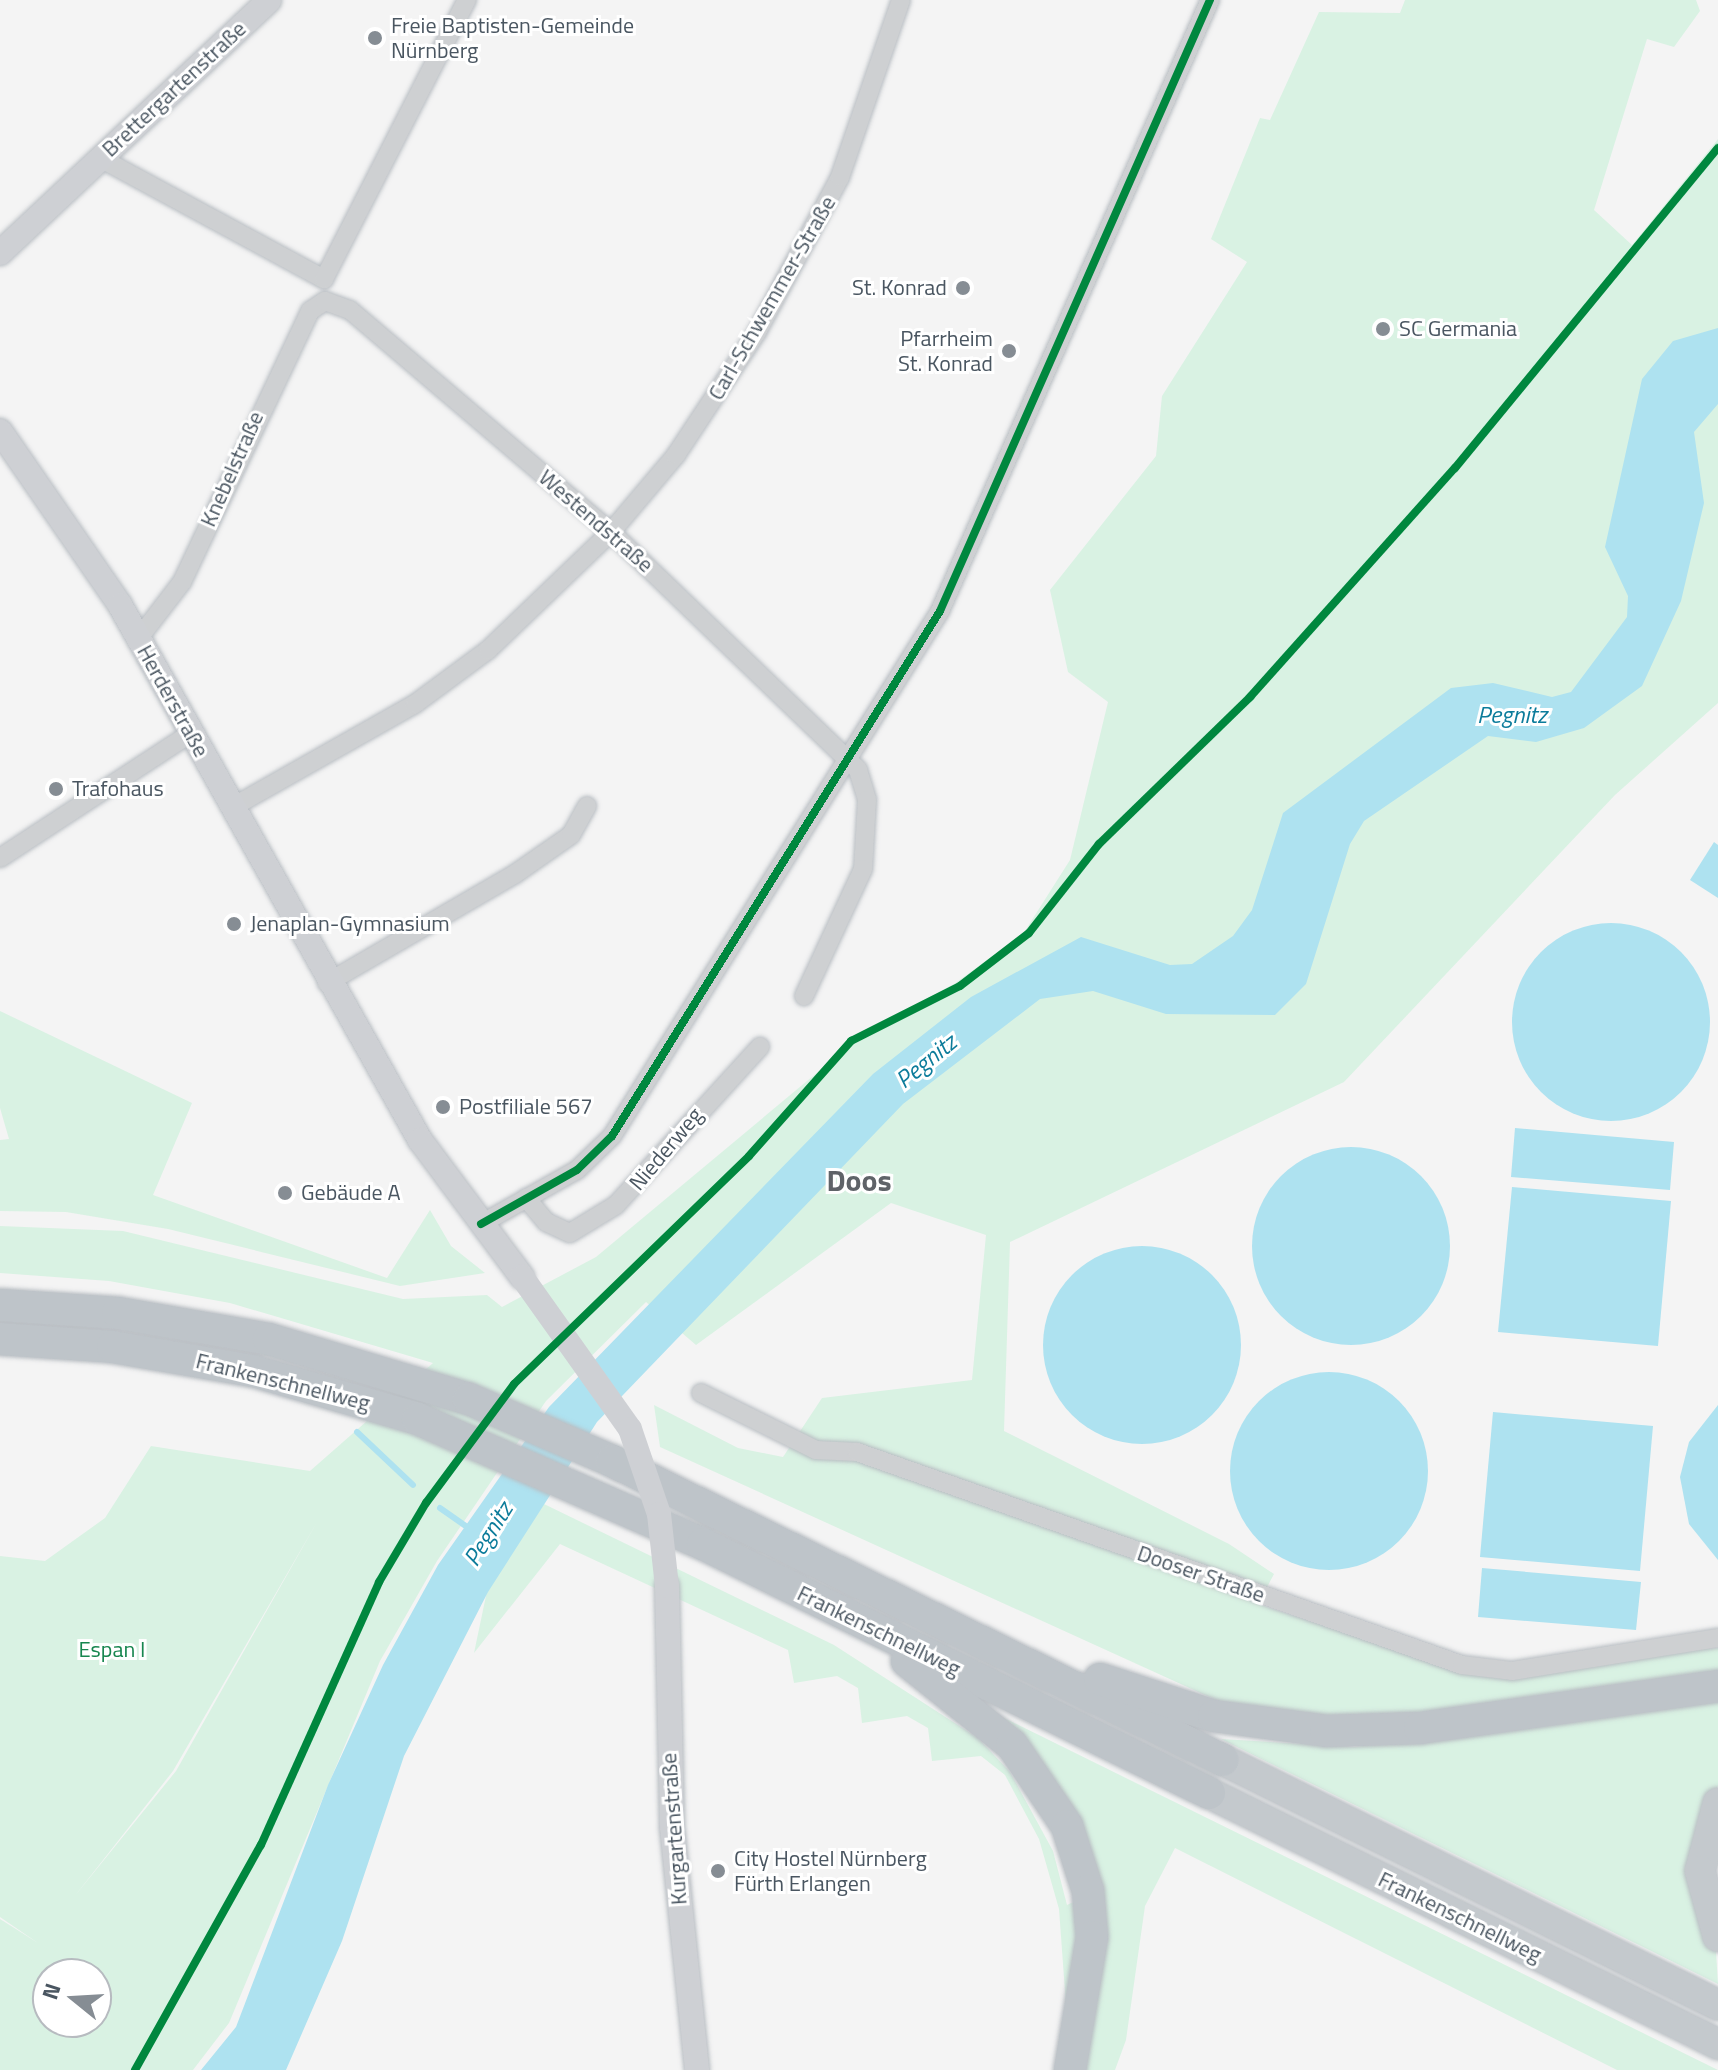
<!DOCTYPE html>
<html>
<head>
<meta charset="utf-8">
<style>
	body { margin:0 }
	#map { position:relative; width:1718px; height:2070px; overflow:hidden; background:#f4f4f4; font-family:"Titillium Web",sans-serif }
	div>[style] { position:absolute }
	.green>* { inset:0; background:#d9f2e3 }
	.water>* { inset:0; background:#aee2f0 }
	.round { border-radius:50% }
	.stream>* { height:6px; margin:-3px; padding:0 3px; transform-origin:3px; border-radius:3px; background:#aee2f0 }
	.roads { filter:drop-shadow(0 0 2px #b9bec3) drop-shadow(0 0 2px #b9bec3) }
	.minor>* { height:18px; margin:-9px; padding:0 9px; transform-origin:9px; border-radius:9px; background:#ced0d2 }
	.secondary>* { height:24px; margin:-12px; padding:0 12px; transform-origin:12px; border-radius:12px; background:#ced0d4 }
	.trunk>* { height:30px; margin:-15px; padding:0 15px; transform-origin:15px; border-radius:15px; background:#c4c9cd }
	.motorway>* { height:32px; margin:-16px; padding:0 16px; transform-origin:16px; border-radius:16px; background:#bec4c9 }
	.secondary-bridge>* { height:24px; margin:-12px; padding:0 12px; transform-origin:12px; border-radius:12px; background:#ced0d4 }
	.cycleway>* { height:8px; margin:-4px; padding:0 4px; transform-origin:4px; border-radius:4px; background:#00873e }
	.dots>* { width:22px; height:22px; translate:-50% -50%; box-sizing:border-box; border:4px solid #fff; border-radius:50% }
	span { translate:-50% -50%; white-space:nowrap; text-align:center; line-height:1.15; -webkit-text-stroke:6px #fff; paint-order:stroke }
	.poi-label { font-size:22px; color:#4a5661 }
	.left { translate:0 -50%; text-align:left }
	.right { translate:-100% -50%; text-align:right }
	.street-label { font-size:22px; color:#4a5661 }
	.park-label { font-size:22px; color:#17864f }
	.water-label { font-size:24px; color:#0c7c9b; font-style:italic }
	.district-label { font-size:30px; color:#5f6368; font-weight:700 }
	.north { position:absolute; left:32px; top:1958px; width:80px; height:80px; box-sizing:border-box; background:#fff; border:2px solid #b7bbc0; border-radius:50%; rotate:288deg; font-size:22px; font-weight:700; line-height:32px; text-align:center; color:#4a5661 }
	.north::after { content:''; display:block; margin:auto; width:28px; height:36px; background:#868d94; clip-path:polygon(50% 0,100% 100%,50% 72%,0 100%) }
</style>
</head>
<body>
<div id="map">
	<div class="green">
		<div style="clip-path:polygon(evenodd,1405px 0,1696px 0,1700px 11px,1674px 47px,1647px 39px,1594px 210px,1632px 245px,1718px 139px,1718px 703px,1615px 795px,1344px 1082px,1010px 1242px,1004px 1431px,1229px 1544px,1274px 1574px,1258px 1604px,1448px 1667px,1718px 1648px,1718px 1677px,1475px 1711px,1349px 1720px,1240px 1711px,660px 1447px,654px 1405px,738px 1448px,783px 1457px,822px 1398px,972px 1380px,986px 1235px,891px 1203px,696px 1345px,646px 1302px,546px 1401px,437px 1561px,380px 1661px,229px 2023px,193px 2070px,0 2070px,0 1919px,38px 1943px,0 1917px,0 1556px,45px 1561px,105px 1518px,151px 1446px,310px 1471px,433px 1363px,230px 1303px,109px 1281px,0 1273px,0 1226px,123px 1231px,403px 1299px,487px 1295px,502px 1307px,596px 1257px,867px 1031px,954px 984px,1023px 934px,1070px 860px,1108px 702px,1068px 672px,1050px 590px,1156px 456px,1162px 396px,1247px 262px,1211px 239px,1260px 118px,1270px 120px,1319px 12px,1400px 13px,1405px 0,317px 1522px,176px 1771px,74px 1897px,173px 1771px,317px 1522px,1405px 0,48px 1974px,96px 1974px,96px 2022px,48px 2022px,48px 1974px)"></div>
		<div style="clip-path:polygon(0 1011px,192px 1103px,153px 1195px,387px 1278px,430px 1210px,451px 1246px,485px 1273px,400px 1286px,168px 1229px,66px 1212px,0 1211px,0 1140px,9px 1139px,0 1108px)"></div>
		<div style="clip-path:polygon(544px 1504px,834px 1645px,978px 1738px,1010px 1772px,1053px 1851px,1067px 1905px,1097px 1891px,988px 1710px,1718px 2070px,1617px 2070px,1175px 1848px,1145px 1906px,1126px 2040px,1115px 2070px,1057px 2070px,1067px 2019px,1059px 1909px,1039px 1839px,1005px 1775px,981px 1756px,932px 1761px,928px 1728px,907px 1716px,862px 1723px,858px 1688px,837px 1676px,794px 1683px,788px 1650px,560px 1544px,474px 1653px,487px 1591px)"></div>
		<div style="clip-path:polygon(1718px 1697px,1718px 1786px,1707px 1805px,1718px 1984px,1221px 1739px,1355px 1747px)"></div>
	</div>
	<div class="water">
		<div style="clip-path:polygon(1718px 328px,1718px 404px,1694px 432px,1704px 503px,1681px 601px,1642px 686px,1584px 728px,1536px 742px,1488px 736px,1364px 821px,1350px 844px,1306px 984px,1275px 1015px,1166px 1014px,1093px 991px,1040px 999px,903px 1104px,597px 1422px,488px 1592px,404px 1756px,342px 1941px,286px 2070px,201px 2070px,236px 2027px,328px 1785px,383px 1665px,438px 1565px,549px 1407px,873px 1074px,971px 997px,1081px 937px,1170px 965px,1192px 964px,1233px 936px,1252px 910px,1283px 813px,1451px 688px,1493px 683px,1552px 697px,1571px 692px,1627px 617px,1628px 596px,1605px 547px,1642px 379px,1673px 341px)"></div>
		<div style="clip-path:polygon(1714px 842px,1718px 845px,1718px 898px,1690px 880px)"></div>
		<div class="round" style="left:1512px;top:923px;width:198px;height:198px"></div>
		<div style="clip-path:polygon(1515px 1128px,1674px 1142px,1670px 1190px,1511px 1177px)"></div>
		<div class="round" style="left:1252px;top:1147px;width:198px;height:198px"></div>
		<div style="clip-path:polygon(1512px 1187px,1671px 1201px,1658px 1346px,1498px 1332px)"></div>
		<div class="round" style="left:1043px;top:1246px;width:198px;height:198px"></div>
		<div class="round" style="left:1230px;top:1372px;width:198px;height:198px"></div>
		<div style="clip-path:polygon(1718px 1405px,1718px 1560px,1689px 1524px,1680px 1477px,1689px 1442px)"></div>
		<div style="clip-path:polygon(1493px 1412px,1653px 1426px,1640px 1571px,1480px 1557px)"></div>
		<div style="clip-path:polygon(1482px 1568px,1641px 1582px,1636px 1630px,1478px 1617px)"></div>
	</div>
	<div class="stream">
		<div style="left:357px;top:1432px;width:77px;rotate:43.4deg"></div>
		<div style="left:440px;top:1508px;width:37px;rotate:35deg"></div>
	</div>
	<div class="roads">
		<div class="minor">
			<div style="left:100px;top:158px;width:255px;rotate:28.4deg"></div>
			<div style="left:324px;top:279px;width:314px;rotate:-62.9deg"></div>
			<div style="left:139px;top:638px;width:71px;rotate:-52.5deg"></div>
			<div style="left:182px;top:582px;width:300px;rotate:-64.7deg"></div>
			<div style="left:310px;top:311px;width:18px;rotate:-34deg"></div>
			<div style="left:325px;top:301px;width:27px;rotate:20deg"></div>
			<div style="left:350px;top:310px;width:343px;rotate:40.4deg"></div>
			<div style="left:611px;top:532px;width:343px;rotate:43.9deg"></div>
			<div style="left:858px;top:770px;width:31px;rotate:73deg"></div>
			<div style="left:867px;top:800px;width:69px;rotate:93.3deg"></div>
			<div style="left:863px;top:869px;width:140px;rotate:114.9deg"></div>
			<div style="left:231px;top:808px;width:211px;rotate:-29.5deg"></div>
			<div style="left:415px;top:704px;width:91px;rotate:-36.5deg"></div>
			<div style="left:488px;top:650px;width:170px;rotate:-43.8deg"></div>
			<div style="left:611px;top:532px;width:101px;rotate:-49.8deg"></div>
			<div style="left:676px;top:455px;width:147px;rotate:-56.6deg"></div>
			<div style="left:757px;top:332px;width:176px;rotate:-61.8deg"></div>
			<div style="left:840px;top:177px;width:187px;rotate:-71deg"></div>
			<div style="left:0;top:858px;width:228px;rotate:-33.2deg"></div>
			<div style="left:327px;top:983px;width:217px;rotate:-30.1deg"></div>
			<div style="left:515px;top:874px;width:68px;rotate:-34.9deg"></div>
			<div style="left:571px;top:835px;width:33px;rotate:-61deg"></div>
			<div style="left:526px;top:1198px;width:31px;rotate:50deg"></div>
			<div style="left:546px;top:1222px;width:26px;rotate:25deg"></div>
			<div style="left:570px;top:1233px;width:54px;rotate:-31.3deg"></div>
			<div style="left:616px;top:1205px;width:214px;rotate:-47.7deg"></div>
			<div style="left:481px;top:1224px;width:110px;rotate:-29.4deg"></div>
			<div style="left:577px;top:1170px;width:49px;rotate:-44.2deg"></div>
			<div style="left:612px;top:1136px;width:619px;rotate:-58deg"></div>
			<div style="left:940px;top:611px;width:668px;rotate:-66.16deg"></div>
			<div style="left:701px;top:1393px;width:128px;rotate:26.4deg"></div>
			<div style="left:816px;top:1450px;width:41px;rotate:2.8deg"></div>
			<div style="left:857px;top:1452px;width:641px;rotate:19.4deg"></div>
			<div style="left:1462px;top:1665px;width:50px;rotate:6.8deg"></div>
			<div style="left:1512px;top:1671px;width:209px;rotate:-9.1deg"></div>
		</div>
		<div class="secondary">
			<div style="left:0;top:253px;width:369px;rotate:-43.2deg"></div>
			<div style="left:0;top:431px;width:211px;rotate:55.4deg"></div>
			<div style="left:120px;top:605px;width:613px;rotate:60.72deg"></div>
			<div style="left:420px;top:1140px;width:171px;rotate:53.3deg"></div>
			<div style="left:667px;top:1586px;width:241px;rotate:88.8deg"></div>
			<div style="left:672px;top:1827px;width:244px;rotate:84.1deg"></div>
		</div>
		<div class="trunk">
			<div style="left:1223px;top:1760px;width:552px;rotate:26.33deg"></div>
			<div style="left:1209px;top:1793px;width:568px;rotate:26.25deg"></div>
			<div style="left:1718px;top:1803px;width:70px;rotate:104.8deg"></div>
			<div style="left:1700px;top:1871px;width:68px;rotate:74.7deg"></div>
		</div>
		<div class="motorway">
			<div style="left:0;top:1305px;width:118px;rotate:3.9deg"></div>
			<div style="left:118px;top:1313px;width:153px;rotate:9.8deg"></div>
			<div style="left:269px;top:1339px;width:209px;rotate:16.7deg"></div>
			<div style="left:469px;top:1399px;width:156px;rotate:23.4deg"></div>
			<div style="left:612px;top:1461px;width:680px;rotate:26.08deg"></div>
			<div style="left:0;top:1339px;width:113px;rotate:4deg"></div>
			<div style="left:113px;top:1347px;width:142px;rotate:9.7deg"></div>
			<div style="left:253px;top:1371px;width:172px;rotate:16.2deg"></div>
			<div style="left:418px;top:1419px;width:311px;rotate:23.7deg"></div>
			<div style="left:703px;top:1544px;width:564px;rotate:26.2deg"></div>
			<div style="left:907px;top:1661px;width:134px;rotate:38.7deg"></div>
			<div style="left:1012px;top:1745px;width:98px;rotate:55.8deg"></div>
			<div style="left:1067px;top:1826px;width:68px;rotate:72.1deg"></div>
			<div style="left:1088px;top:1891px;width:46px;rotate:85deg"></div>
			<div style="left:1092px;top:1937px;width:135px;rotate:99.4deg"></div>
			<div style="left:1100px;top:1679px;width:120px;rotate:18deg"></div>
			<div style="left:1214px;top:1716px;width:113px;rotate:7.6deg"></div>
			<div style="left:1326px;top:1731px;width:94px;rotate:-1.8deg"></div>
			<div style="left:1420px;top:1728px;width:301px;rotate:-8deg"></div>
		</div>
	</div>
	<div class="secondary-bridge">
		<div style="left:522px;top:1277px;width:186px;rotate:54.6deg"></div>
		<div style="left:630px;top:1429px;width:90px;rotate:71.2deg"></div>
		<div style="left:659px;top:1514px;width:72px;rotate:83.7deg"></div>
	</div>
	<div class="cycleway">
		<div style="left:481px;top:1224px;width:110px;rotate:-29.4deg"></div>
		<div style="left:577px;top:1170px;width:49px;rotate:-44.2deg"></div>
		<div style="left:612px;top:1136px;width:619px;rotate:-58deg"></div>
		<div style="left:940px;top:611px;width:668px;rotate:-66.16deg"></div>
		<div style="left:135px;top:2070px;width:258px;rotate:-60.8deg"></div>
		<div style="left:261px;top:1845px;width:288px;rotate:-65.8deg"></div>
		<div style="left:379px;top:1582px;width:92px;rotate:-59.3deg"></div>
		<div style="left:426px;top:1503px;width:148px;rotate:-53.5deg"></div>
		<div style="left:514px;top:1384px;width:327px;rotate:-44.1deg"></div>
		<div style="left:749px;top:1156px;width:154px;rotate:-48.4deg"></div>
		<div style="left:851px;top:1041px;width:122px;rotate:-26.8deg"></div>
		<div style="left:960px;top:986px;width:87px;rotate:-37.5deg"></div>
		<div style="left:1029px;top:933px;width:113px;rotate:-51.8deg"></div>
		<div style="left:1099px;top:844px;width:211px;rotate:-44.2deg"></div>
		<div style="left:1250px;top:697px;width:307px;rotate:-48.2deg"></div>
		<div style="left:1455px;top:468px;width:414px;rotate:-50.6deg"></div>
	</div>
	<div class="dots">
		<div style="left:375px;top:38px;background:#868d94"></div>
		<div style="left:963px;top:288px;background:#868d94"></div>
		<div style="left:1383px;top:329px;background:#868d94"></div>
		<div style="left:1009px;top:351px;background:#868d94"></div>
		<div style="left:56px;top:789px;background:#868d94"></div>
		<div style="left:234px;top:924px;background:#868d94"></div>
		<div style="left:443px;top:1107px;background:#868d94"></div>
		<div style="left:285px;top:1193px;background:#868d94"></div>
		<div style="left:718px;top:1871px;background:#868d94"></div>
	</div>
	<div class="poi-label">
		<span class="left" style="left:391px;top:38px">Freie Baptisten-Gemeinde<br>Nürnberg</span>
		<span class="right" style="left:947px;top:288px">St. Konrad</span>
		<span class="left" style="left:1399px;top:329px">SC Germania</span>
		<span class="right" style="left:993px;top:351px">Pfarrheim<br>St. Konrad</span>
		<span class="left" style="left:72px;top:789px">Trafohaus</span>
		<span class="left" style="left:250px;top:924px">Jenaplan-Gymnasium</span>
		<span class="left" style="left:459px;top:1107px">Postfiliale 567</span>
		<span class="left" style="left:301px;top:1193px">Gebäude A</span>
		<span class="left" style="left:734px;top:1871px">City Hostel Nürnberg<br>Fürth Erlangen</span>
	</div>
	<div class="street-label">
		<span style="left:174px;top:89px;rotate:-43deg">Brettergartenstraße</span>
		<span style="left:772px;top:298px;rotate:-60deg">Carl-Schwemmer-Straße</span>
		<span style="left:232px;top:469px;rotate:-66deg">Knebelstraße</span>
		<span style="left:596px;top:521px;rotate:41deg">Westendstraße</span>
		<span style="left:173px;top:701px;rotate:61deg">Herderstraße</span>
		<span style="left:666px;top:1149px;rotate:-50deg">Niederweg</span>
		<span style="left:283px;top:1382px;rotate:14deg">Frankenschnellweg</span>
		<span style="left:1201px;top:1574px;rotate:19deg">Dooser Straße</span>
		<span style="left:879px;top:1631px;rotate:26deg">Frankenschnellweg</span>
		<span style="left:674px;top:1829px;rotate:-94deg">Kurgartenstraße</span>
		<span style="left:1460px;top:1917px;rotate:26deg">Frankenschnellweg</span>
	</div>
	<div class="park-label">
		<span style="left:112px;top:1650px">Espan I</span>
	</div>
	<div class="water-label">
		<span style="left:1512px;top:715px">Pegnitz</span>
		<span style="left:926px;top:1061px;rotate:-39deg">Pegnitz</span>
		<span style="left:488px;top:1534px;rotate:-58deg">Pegnitz</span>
	</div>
	<div class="district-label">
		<span style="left:859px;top:1180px">Doos</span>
	</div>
	<div class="north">N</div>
</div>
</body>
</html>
